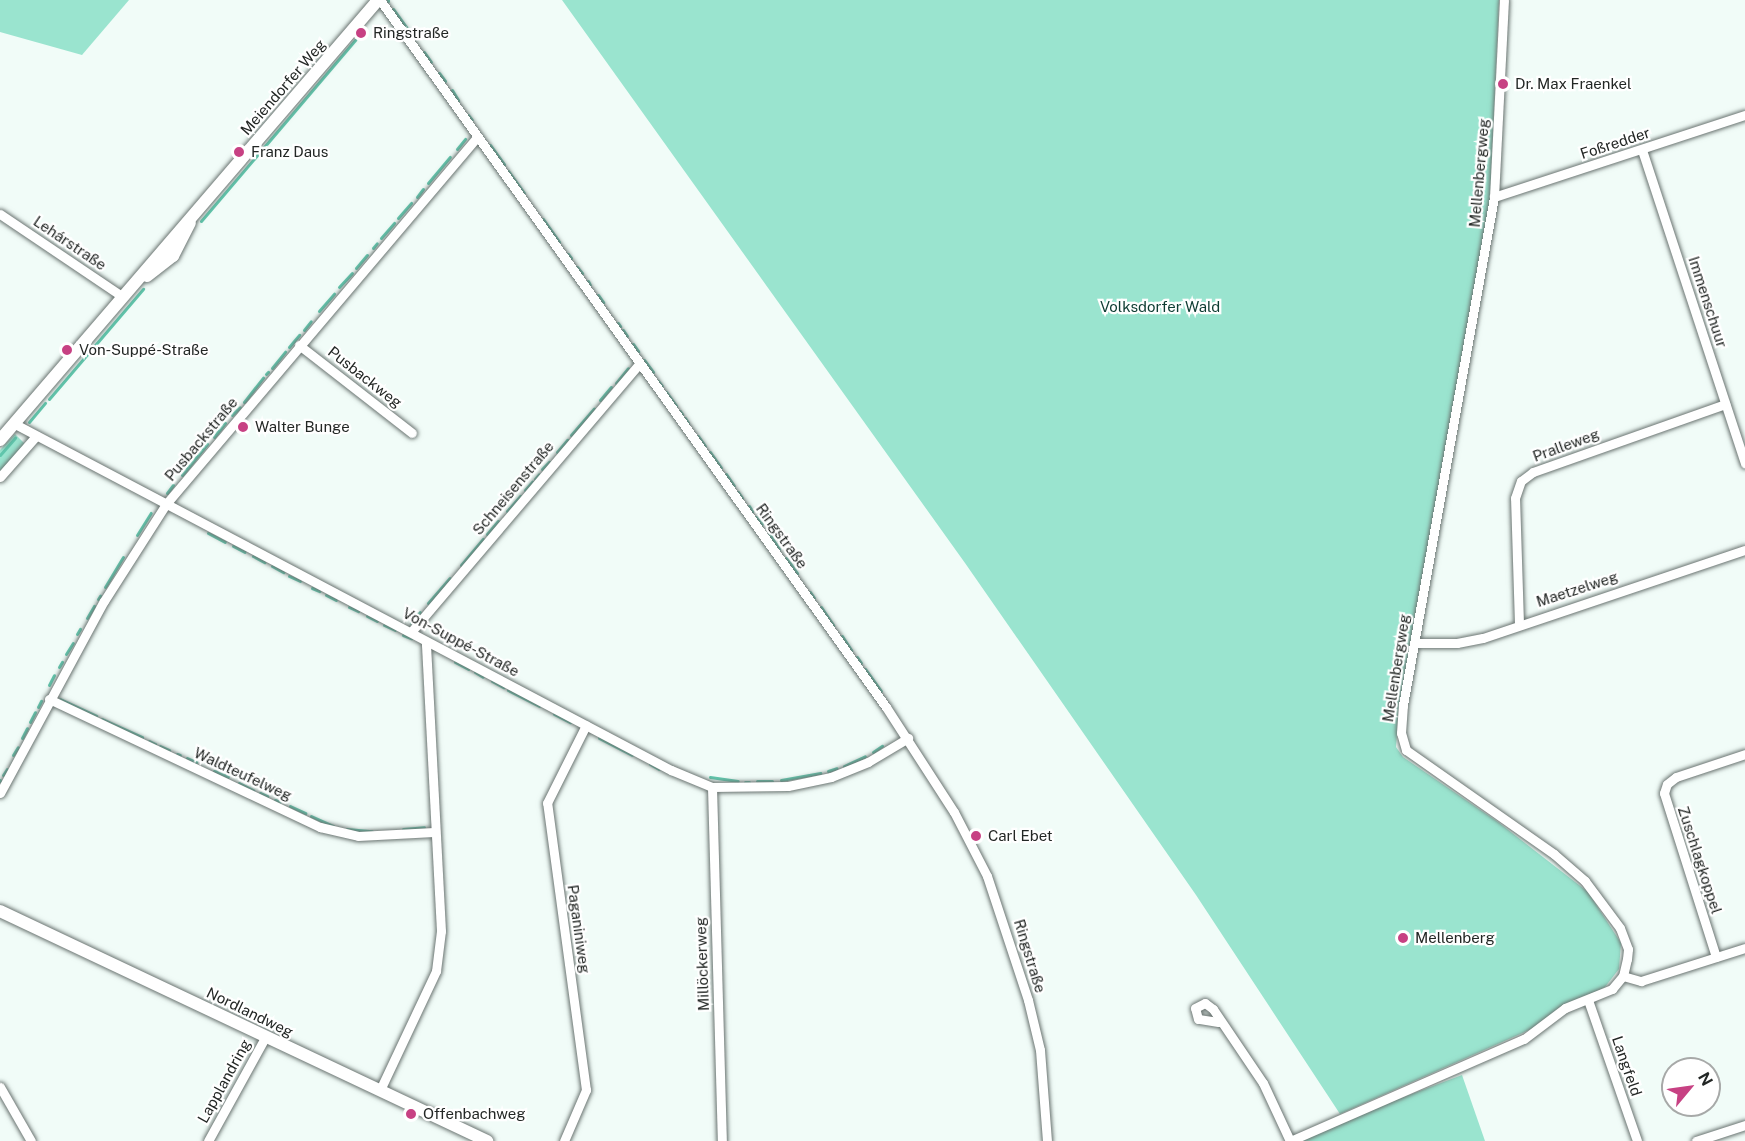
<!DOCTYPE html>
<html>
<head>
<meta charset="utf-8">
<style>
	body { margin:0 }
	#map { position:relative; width:1745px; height:1141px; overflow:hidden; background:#f1fcf8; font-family:"Public Sans",sans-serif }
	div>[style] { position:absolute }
	.green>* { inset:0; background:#9ae4cf }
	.stream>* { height:3px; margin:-1.5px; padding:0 1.5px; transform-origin:1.5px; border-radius:1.5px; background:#60c6ac }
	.roads { filter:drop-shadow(0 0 2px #6a7471) drop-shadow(0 0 2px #6a7471) }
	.minor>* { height:9px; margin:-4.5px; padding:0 4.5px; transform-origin:4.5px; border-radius:4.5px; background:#fff }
	.tertiary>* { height:12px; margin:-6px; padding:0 6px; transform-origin:6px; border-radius:6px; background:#fff }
	.dots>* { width:16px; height:16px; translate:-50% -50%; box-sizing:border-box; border:3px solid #fff; border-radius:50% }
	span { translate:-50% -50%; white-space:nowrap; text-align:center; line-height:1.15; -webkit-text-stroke:4.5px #fff; paint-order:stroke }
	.poi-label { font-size:15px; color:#232725 }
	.left { translate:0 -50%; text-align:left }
	.street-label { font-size:15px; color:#232725 }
	.park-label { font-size:15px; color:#0d3c32 }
	.north { position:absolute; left:1661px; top:1057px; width:60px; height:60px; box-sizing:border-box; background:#fff; border:2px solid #a7a9a8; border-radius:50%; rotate:61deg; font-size:16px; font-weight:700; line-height:24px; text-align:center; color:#232725 }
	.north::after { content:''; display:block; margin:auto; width:21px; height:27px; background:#c74183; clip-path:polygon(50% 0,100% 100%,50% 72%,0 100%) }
</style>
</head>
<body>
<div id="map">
	<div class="green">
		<div style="clip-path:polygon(0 0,129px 0,82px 55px,0 32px)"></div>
		<div style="clip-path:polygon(562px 0,1499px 0,1490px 201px,1399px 706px,1396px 747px,1403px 757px,1498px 822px,1588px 892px,1621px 943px,1619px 969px,1605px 987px,1536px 1027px,1340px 1114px,1196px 895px,965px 563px)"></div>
		<div style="clip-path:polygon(15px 434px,26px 445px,0 473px,0 450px)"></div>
		<div style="clip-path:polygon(1462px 1075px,1485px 1141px,1299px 1141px,1340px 1121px)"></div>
	</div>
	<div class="stream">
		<div style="left:388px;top:0;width:1px;rotate:90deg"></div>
		<div style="left:393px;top:9px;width:27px;rotate:54deg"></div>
		<div style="left:424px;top:52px;width:12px;rotate:55deg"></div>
		<div style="left:439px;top:73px;width:10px;rotate:53deg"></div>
		<div style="left:452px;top:90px;width:12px;rotate:59deg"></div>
		<div style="left:468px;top:115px;width:6px;rotate:51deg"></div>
		<div style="left:490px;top:145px;width:24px;rotate:54deg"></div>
		<div style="left:457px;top:149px;width:13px;rotate:-51deg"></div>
		<div style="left:508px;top:171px;width:27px;rotate:54deg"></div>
		<div style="left:428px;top:183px;width:34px;rotate:-50deg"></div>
		<div style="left:417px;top:197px;width:10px;rotate:-53deg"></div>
		<div style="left:398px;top:218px;width:20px;rotate:-49deg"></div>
		<div style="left:543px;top:219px;width:28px;rotate:55deg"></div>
		<div style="left:201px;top:221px;width:238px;rotate:-49.6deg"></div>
		<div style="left:381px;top:238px;width:20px;rotate:-49deg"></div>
		<div style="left:373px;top:248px;width:6px;rotate:-51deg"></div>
		<div style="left:568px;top:254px;width:5px;rotate:53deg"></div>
		<div style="left:577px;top:267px;width:8px;rotate:50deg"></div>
		<div style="left:356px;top:268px;width:17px;rotate:-50deg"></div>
		<div style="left:588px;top:281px;width:4px;rotate:63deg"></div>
		<div style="left:339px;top:287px;width:19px;rotate:-47deg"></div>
		<div style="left:598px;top:295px;width:9px;rotate:54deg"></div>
		<div style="left:319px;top:311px;width:23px;rotate:-49deg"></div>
		<div style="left:618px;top:323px;width:4px;rotate:56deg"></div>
		<div style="left:304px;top:330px;width:11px;rotate:-52deg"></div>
		<div style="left:623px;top:330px;width:7px;rotate:56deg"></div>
		<div style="left:633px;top:344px;width:9px;rotate:54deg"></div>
		<div style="left:289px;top:347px;width:16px;rotate:-50deg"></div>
		<div style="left:644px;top:360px;width:15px;rotate:53deg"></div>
		<div style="left:272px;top:368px;width:21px;rotate:-51deg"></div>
		<div style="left:266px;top:374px;width:3px;rotate:-45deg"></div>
		<div style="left:658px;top:381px;width:6px;rotate:51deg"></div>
		<div style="left:616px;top:383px;width:19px;rotate:-51deg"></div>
		<div style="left:666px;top:392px;width:17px;rotate:54deg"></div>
		<div style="left:49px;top:399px;width:145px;rotate:-49.5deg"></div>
		<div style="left:600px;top:400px;width:17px;rotate:-50deg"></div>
		<div style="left:244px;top:402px;width:31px;rotate:-52deg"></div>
		<div style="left:680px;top:411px;width:4px;rotate:56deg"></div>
		<div style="left:232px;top:415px;width:11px;rotate:-45deg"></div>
		<div style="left:685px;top:418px;width:6px;rotate:59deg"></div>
		<div style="left:29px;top:422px;width:25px;rotate:-50deg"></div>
		<div style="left:571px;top:435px;width:35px;rotate:-49deg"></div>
		<div style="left:698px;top:436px;width:12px;rotate:55deg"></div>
		<div style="left:214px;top:437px;width:18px;rotate:-52deg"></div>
		<div style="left:557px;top:452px;width:16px;rotate:-50deg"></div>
		<div style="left:710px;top:452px;width:19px;rotate:55deg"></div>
		<div style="left:0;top:455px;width:23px;rotate:-49deg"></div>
		<div style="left:542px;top:469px;width:10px;rotate:-45deg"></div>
		<div style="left:726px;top:474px;width:14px;rotate:56deg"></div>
		<div style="left:182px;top:475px;width:40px;rotate:-51deg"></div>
		<div style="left:535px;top:479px;width:6px;rotate:-51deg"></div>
		<div style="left:525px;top:490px;width:11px;rotate:-49deg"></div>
		<div style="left:738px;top:492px;width:7px;rotate:56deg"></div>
		<div style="left:167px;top:493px;width:10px;rotate:-53deg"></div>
		<div style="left:749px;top:506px;width:6px;rotate:59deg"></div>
		<div style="left:507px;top:511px;width:20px;rotate:-49deg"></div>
		<div style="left:756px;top:517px;width:9px;rotate:49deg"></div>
		<div style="left:208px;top:533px;width:19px;rotate:28deg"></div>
		<div style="left:487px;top:534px;width:17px;rotate:-50deg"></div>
		<div style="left:769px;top:534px;width:18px;rotate:56deg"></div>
		<div style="left:137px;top:535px;width:26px;rotate:-58deg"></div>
		<div style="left:233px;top:546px;width:13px;rotate:27deg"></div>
		<div style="left:253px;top:556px;width:13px;rotate:29deg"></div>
		<div style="left:786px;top:558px;width:19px;rotate:54deg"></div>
		<div style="left:461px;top:565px;width:34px;rotate:-50deg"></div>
		<div style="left:272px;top:566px;width:13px;rotate:29deg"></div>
		<div style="left:289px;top:576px;width:12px;rotate:24deg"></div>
		<div style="left:105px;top:587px;width:35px;rotate:-59deg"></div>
		<div style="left:312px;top:588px;width:8px;rotate:23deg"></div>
		<div style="left:810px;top:592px;width:7px;rotate:56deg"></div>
		<div style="left:326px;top:595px;width:11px;rotate:27deg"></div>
		<div style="left:98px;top:599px;width:4px;rotate:-56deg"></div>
		<div style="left:428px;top:603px;width:33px;rotate:-49deg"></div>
		<div style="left:349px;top:607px;width:10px;rotate:24deg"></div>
		<div style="left:821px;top:607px;width:22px;rotate:56deg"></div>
		<div style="left:367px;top:616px;width:11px;rotate:27deg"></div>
		<div style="left:87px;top:618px;width:14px;rotate:-60deg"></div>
		<div style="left:411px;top:623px;width:14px;rotate:-51deg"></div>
		<div style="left:384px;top:625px;width:12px;rotate:24deg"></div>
		<div style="left:77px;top:634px;width:6px;rotate:-59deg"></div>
		<div style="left:403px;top:635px;width:9px;rotate:21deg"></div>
		<div style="left:842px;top:636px;width:17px;rotate:57deg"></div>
		<div style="left:66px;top:654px;width:13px;rotate:-58deg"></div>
		<div style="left:857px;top:657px;width:7px;rotate:56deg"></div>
		<div style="left:455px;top:662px;width:15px;rotate:28deg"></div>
		<div style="left:59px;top:667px;width:6px;rotate:-59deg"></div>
		<div style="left:865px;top:669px;width:27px;rotate:54deg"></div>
		<div style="left:475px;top:672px;width:9px;rotate:32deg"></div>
		<div style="left:492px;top:681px;width:13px;rotate:29deg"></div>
		<div style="left:49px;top:685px;width:11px;rotate:-63deg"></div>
		<div style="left:508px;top:690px;width:35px;rotate:27deg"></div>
		<div style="left:60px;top:699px;width:40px;rotate:25deg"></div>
		<div style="left:38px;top:707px;width:7px;rotate:-63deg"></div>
		<div style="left:554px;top:714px;width:18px;rotate:27deg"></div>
		<div style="left:102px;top:719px;width:44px;rotate:24.2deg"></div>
		<div style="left:30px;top:722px;width:11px;rotate:-63deg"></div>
		<div style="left:22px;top:738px;width:11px;rotate:-63deg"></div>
		<div style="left:599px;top:738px;width:37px;rotate:27deg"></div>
		<div style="left:149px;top:741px;width:7px;rotate:27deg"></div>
		<div style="left:160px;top:746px;width:10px;rotate:24deg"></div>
		<div style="left:873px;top:752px;width:11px;rotate:-34deg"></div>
		<div style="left:177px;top:754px;width:3px;rotate:18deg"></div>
		<div style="left:13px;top:755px;width:9px;rotate:-58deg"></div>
		<div style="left:187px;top:758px;width:10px;rotate:24deg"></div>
		<div style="left:650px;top:764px;width:10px;rotate:29deg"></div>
		<div style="left:844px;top:766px;width:23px;rotate:-25deg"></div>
		<div style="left:214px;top:771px;width:15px;rotate:23deg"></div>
		<div style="left:828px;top:771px;width:9px;rotate:-18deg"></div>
		<div style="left:3px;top:775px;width:7px;rotate:-56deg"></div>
		<div style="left:710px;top:777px;width:28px;rotate:8deg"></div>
		<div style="left:781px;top:780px;width:40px;rotate:-10deg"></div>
		<div style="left:0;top:781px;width:1px;rotate:-90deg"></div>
		<div style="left:757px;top:781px;width:15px"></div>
		<div style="left:745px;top:782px;width:4px"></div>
		<div style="left:239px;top:783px;width:16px;rotate:27deg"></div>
		<div style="left:260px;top:793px;width:8px;rotate:23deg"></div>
		<div style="left:275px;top:800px;width:5px;rotate:22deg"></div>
		<div style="left:290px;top:806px;width:17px;rotate:25deg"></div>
		<div style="left:311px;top:816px;width:24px;rotate:24deg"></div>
		<div style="left:347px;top:829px;width:25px;rotate:5deg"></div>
		<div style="left:403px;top:829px;width:21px;rotate:-5deg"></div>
	</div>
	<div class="roads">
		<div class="minor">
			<div style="left:380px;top:0;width:869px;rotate:54.41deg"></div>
			<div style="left:886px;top:707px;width:125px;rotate:57.1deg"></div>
			<div style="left:954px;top:812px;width:72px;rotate:62.7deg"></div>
			<div style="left:987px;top:876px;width:131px;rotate:71.7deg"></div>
			<div style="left:1028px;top:1000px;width:51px;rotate:76.5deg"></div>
			<div style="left:1040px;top:1050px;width:91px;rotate:85.6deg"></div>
			<div style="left:1642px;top:150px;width:330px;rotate:71.8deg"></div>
			<div style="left:1494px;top:197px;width:264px;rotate:-18.1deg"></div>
			<div style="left:0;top:214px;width:148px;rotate:34deg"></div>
			<div style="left:299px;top:345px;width:143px;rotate:37.9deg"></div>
			<div style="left:15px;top:424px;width:742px;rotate:27.81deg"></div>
			<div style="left:671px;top:770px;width:44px;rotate:22.5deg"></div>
			<div style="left:712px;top:787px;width:76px;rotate:-0.8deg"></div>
			<div style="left:788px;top:786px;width:44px;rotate:-11.8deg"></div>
			<div style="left:831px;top:777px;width:40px;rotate:-22deg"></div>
			<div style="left:868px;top:762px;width:47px;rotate:-31deg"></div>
			<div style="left:0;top:477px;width:55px;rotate:-48.7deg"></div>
			<div style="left:1519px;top:624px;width:126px;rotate:-91.8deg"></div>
			<div style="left:1515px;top:498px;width:18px;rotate:-71deg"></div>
			<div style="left:1521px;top:481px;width:15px;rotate:-37deg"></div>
			<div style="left:1533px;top:472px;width:204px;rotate:-19.5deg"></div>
			<div style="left:411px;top:632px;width:352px;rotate:-49.6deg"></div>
			<div style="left:1415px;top:643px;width:42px"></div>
			<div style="left:1457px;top:643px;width:26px;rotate:-11deg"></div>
			<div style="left:1483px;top:638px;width:276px;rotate:-18.6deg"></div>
			<div style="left:49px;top:699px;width:300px;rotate:25.3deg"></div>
			<div style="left:320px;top:827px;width:39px;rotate:13deg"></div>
			<div style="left:358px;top:836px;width:76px;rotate:-3deg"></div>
			<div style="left:712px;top:787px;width:354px;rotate:88.4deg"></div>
			<div style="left:0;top:793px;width:218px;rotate:-61.6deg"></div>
			<div style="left:104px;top:601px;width:115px;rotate:-57.4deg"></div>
			<div style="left:166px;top:504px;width:480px;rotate:-49.7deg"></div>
			<div style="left:1716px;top:957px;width:172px;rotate:-107.6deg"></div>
			<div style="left:1664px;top:793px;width:9px;rotate:-72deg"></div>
			<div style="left:1667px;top:784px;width:11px;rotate:-38deg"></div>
			<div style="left:1676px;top:777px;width:73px;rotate:-18.4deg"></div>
			<div style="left:1623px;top:976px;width:19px;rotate:16deg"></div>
			<div style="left:1641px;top:981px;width:109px;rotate:-17.6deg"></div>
			<div style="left:1588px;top:1000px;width:149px;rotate:70.8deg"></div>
			<div style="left:1218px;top:1022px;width:20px;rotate:-171deg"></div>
			<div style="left:1198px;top:1019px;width:11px;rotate:-105deg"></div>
			<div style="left:1195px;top:1008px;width:11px;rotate:-27deg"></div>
			<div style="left:1205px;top:1003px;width:10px;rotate:37deg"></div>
			<div style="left:1213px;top:1009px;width:89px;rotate:56deg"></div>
			<div style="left:1263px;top:1083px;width:64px;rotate:65deg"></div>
			<div style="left:0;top:1087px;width:62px;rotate:60.1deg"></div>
			<div style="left:380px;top:1090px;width:132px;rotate:-64.8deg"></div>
			<div style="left:436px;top:971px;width:40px;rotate:-82.9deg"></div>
			<div style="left:441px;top:931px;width:289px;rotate:-93deg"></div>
			<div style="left:208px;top:1141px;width:120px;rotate:-61.1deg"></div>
			<div style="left:564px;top:1141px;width:56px;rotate:-66.7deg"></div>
			<div style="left:586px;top:1090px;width:290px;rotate:-97.7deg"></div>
			<div style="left:547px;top:803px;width:87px;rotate:-63.4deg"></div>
			<div style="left:1290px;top:1141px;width:255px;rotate:-23.6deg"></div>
			<div style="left:1524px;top:1039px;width:51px;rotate:-37.1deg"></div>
			<div style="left:1565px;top:1008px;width:51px;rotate:-22deg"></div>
			<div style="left:1612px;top:989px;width:17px;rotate:-50deg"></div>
			<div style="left:1623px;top:976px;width:17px;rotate:-77deg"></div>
			<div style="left:1627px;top:959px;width:10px;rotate:-84deg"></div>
			<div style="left:1628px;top:949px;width:22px;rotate:-111deg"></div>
			<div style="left:1620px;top:928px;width:59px;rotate:-126.7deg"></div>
			<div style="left:1585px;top:881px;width:41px;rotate:-138.9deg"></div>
			<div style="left:1554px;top:854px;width:181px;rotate:-144.9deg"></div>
			<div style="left:1406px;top:750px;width:18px;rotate:-106deg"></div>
			<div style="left:1401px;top:733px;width:28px;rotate:-86deg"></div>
			<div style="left:1403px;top:705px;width:516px;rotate:-79.84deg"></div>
			<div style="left:1494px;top:197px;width:197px;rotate:-87.1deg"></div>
			<div style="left:1696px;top:1141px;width:52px;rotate:-18.1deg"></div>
		</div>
		<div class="tertiary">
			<div style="left:147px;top:276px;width:33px;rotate:-38deg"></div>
			<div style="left:173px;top:256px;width:37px;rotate:-63deg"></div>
			<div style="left:0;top:440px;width:580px;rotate:-49.33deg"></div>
			<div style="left:0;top:911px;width:539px;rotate:25.28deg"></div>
		</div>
	</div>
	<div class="dots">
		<div style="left:361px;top:33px;background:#c74183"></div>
		<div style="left:1503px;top:84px;background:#c74183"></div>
		<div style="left:239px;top:152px;background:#c74183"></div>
		<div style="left:67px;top:350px;background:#c74183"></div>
		<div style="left:243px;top:427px;background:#c74183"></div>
		<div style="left:976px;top:836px;background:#c74183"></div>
		<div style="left:1403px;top:938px;background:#c74183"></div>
		<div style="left:411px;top:1114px;background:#c74183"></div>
	</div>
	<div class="poi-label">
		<span class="left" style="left:373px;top:33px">Ringstraße</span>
		<span class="left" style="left:1515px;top:84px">Dr. Max Fraenkel</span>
		<span class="left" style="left:251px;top:152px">Franz Daus</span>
		<span class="left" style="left:79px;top:350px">Von-Suppé-Straße</span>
		<span class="left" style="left:255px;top:427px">Walter Bunge</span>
		<span class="left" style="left:988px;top:836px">Carl Ebet</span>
		<span class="left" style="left:1415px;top:938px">Mellenberg</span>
		<span class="left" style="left:423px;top:1114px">Offenbachweg</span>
	</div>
	<div class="street-label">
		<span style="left:283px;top:87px;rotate:-49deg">Meiendorfer Weg</span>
		<span style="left:1615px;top:143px;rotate:-18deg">Foßredder</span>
		<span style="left:1479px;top:173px;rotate:-85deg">Mellenbergweg</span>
		<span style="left:70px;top:243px;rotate:34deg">Lehárstraße</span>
		<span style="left:1708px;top:302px;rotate:72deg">Immenschuur</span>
		<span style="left:365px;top:377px;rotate:38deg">Pusbackweg</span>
		<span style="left:201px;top:439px;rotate:-50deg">Pusbackstraße</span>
		<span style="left:1566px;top:445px;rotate:-20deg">Pralleweg</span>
		<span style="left:513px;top:488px;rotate:-50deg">Schneisenstraße</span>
		<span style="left:782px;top:536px;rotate:54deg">Ringstraße</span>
		<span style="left:1577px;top:589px;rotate:-18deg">Maetzelweg</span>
		<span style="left:461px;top:642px;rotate:28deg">Von-Suppé-Straße</span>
		<span style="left:1396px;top:668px;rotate:-81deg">Mellenbergweg</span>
		<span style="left:243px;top:774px;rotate:25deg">Waldteufelweg</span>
		<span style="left:1700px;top:860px;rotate:72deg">Zuschlagkoppel</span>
		<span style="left:579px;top:929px;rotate:82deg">Paganiniweg</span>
		<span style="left:1030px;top:956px;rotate:73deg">Ringstraße</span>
		<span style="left:702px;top:964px;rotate:-92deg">Millöckerweg</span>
		<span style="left:250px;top:1012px;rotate:26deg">Nordlandweg</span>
		<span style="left:1627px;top:1066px;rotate:71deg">Langfeld</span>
		<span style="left:224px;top:1081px;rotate:-61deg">Lapplandring</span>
	</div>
	<div class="park-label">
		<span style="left:1160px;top:307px">Volksdorfer Wald</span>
	</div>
	<div class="north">N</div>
</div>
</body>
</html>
